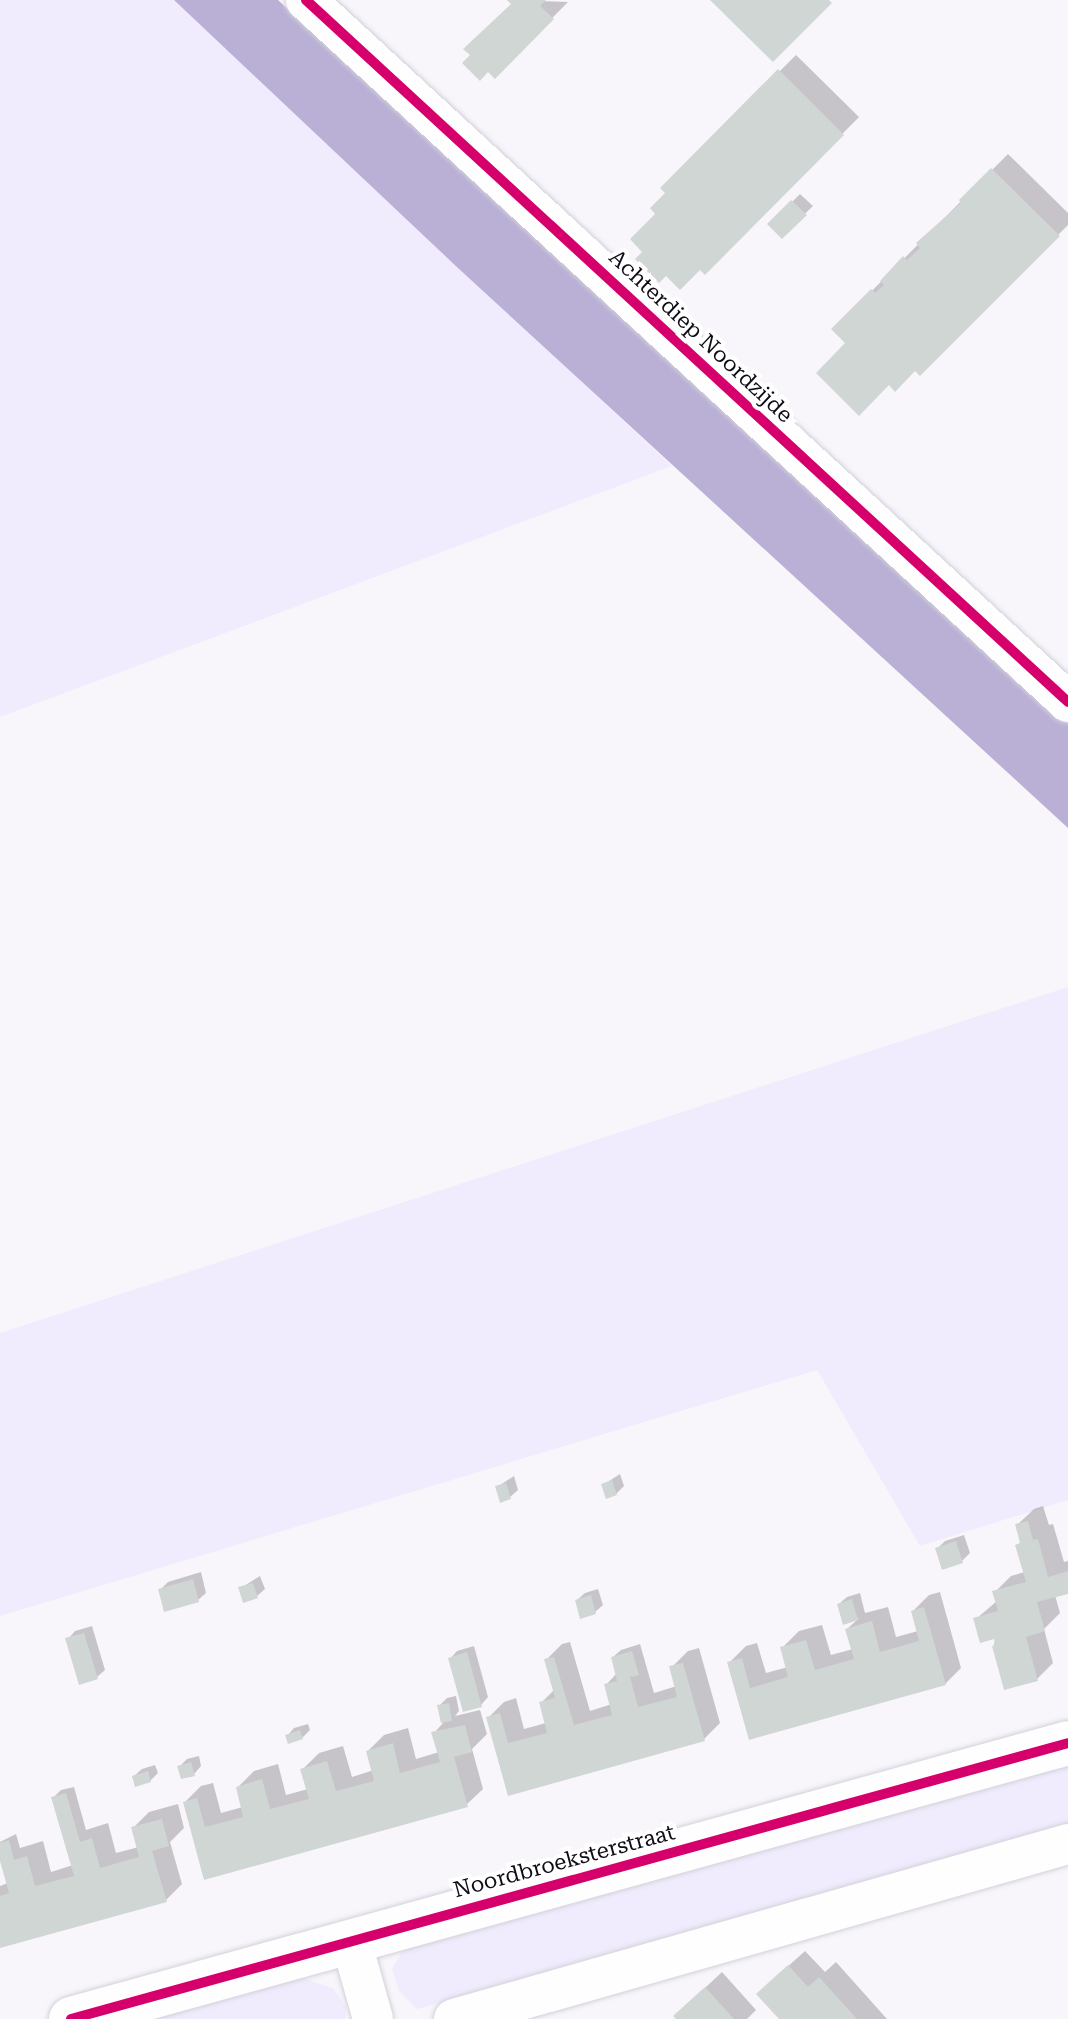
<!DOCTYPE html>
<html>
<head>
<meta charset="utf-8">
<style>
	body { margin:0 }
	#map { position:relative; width:1068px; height:2019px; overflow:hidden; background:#f8f6fb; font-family:"Roboto Serif",serif }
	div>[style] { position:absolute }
	.green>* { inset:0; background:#f0ecfd }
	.water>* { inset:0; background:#bab0d6 }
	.shadow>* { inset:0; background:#0003 }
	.building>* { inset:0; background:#cfd6d4 }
	.roads { filter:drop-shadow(0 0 2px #d3d1da) drop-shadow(0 0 2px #d3d1da) }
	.street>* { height:40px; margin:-20px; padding:0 20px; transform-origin:20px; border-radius:20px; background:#fefefe }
	.secondary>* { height:44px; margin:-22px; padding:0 22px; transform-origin:22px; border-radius:22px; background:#fefefe }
	.cycleway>* { height:10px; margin:-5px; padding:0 5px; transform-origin:5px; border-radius:5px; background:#d6006c }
	span { translate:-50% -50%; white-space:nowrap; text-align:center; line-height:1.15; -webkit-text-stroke:8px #fff; paint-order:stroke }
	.street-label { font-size:22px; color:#0f0c17 }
</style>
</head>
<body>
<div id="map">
	<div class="green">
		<div style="clip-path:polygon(0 0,174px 0,672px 466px,0 717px)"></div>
		<div style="clip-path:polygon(1068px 987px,1068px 1500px,920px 1546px,817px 1370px,0 1616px,0 1333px)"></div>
		<div style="clip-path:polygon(1068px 1759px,1068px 1831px,417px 2009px,399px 1991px,392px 1969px,407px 1943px)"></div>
		<div style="clip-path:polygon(296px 1975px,334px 1989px,346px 2007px,345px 2019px,141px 2019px)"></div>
	</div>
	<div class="water">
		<div style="clip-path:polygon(174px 0,278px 0,922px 587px,1068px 723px,1068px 828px,458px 268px)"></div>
	</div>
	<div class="shadow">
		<div style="clip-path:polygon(510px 0,568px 2px,495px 76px,473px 55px,514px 3px)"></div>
		<div style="clip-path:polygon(796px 55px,859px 117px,705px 273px,700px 268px,645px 252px,667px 193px,663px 188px)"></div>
		<div style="clip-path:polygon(1008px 154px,1068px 213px,1068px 225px,920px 373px,848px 343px,834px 329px)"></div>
		<div style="clip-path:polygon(800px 194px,813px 206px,782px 236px,770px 224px)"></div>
		<div style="clip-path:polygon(620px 1474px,624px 1486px,616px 1494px,603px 1485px)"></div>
		<div style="clip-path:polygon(514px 1476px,518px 1490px,510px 1497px,497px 1487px)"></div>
		<div style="clip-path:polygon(1043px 1506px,1049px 1525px,1053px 1524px,1064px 1562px,1068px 1561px,1068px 1592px,1055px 1595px,1060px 1613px,1044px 1629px,1053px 1663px,1037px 1679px,994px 1647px,995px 1637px,976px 1619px,997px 1601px,995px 1592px,1011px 1576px,1025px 1572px,1018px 1545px,1022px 1541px,1017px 1525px,1034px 1509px)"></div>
		<div style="clip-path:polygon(964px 1535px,970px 1553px,962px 1561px,937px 1549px,945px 1541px)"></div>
		<div style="clip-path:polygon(201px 1572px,206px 1593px,198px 1600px,161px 1589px,168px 1582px)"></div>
		<div style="clip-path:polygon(260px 1576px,265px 1589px,257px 1596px,241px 1588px)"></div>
		<div style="clip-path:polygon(598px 1589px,603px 1605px,595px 1612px,577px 1600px,585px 1593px)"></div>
		<div style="clip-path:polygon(940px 1592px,961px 1668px,945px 1684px,751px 1738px,730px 1662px,746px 1646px,757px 1643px,766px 1673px,788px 1667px,783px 1647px,799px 1631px,822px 1625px,831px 1655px,853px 1649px,847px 1629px,859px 1618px,844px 1622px,839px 1604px,847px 1597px,860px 1593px,865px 1613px,888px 1607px,896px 1637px,918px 1631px,913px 1611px,929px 1595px)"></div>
		<div style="clip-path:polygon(92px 1626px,105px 1670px,97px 1677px,68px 1639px,75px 1631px)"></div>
		<div style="clip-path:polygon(570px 1642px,590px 1711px,612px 1704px,606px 1685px,617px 1673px,613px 1657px,621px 1650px,640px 1644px,654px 1693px,677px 1686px,672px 1667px,688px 1651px,699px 1648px,720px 1723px,704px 1739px,509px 1793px,488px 1718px,504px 1702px,516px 1698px,524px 1729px,546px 1723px,541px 1703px,554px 1690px,546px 1660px,562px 1644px)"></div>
		<div style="clip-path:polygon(474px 1646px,488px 1697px,481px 1705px,450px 1659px,457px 1651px)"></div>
		<div style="clip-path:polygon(456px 1696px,459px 1711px,455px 1716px,480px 1710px,487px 1734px,472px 1749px,483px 1789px,466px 1805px,206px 1877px,185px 1802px,201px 1786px,213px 1783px,221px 1813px,243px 1807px,238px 1787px,254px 1771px,278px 1764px,286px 1795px,308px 1789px,303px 1769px,319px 1753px,343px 1746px,352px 1777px,374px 1770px,368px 1751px,384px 1735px,408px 1728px,416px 1759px,439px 1752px,434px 1733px,443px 1723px,439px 1706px,447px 1698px)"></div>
		<div style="clip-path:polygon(308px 1724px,310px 1730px,302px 1738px,287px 1736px,294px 1728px)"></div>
		<div style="clip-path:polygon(199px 1756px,201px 1766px,194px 1774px,180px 1766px,187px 1759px)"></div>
		<div style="clip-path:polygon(155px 1765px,158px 1773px,150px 1781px,134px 1776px,142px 1769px)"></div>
		<div style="clip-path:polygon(74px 1787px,86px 1830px,108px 1823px,116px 1853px,139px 1847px,133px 1828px,149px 1812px,178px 1804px,184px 1828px,170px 1842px,182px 1884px,166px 1900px,0 1946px,0 1886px,8px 1883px,0 1842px,16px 1834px,20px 1848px,43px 1841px,51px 1872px,73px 1865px,53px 1798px,61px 1790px)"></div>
		<div style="clip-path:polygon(805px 1951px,825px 1972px,836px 1962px,887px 2019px,782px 2019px,775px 1978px)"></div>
		<div style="clip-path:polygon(722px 1972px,756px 2010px,747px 2019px,679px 2019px,692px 2000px)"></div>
	</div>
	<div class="building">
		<div style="clip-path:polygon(507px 0,546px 0,540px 6px,554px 19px,495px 79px,488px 72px,480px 81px,462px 63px,470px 55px,463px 49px,511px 4px)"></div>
		<div style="clip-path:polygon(710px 0,829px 0,832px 3px,773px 62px)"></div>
		<div style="clip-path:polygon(778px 69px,844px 135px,705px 275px,700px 270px,680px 290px,666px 276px,659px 283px,635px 259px,642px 252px,630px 239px,655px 214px,650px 208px,665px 193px,660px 188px)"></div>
		<div style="clip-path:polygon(991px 168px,1060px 236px,920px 376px,915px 371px,895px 392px,889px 385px,859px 416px,816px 373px,845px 343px,831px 329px,871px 289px,875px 293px,884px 285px,880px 281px,903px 256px,907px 260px,920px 248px,916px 243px,961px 203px,959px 200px)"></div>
		<div style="clip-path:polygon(791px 200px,807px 215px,782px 239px,767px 224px)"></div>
		<div style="clip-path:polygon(612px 1480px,617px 1495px,606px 1499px,601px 1484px)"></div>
		<div style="clip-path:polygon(506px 1483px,511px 1499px,500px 1503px,495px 1486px)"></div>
		<div style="clip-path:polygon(1028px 1521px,1033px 1540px,1038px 1539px,1048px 1577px,1068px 1571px,1068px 1594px,1037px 1602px,1045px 1631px,1026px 1637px,1038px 1681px,1004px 1690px,992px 1646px,996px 1645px,994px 1639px,980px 1643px,973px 1618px,998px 1611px,992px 1591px,1026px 1582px,1015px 1545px,1020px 1543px,1015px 1524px)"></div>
		<div style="clip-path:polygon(956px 1541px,963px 1563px,942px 1570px,935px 1548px)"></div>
		<div style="clip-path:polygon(193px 1579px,199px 1602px,164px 1612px,158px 1589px)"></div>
		<div style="clip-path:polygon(253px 1583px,258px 1598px,243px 1603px,238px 1587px)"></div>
		<div style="clip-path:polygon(591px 1595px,596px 1614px,580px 1619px,575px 1600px)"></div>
		<div style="clip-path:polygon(852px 1599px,858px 1620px,843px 1625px,837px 1604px)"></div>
		<div style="clip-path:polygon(924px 1607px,946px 1685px,749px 1740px,727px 1662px,742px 1658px,750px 1688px,788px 1677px,780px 1647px,806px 1640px,815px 1670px,854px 1659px,845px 1629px,872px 1621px,880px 1652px,919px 1641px,911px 1611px)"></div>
		<div style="clip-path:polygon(84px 1633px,98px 1679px,79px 1685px,65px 1638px)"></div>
		<div style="clip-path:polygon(632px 1651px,639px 1675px,630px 1677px,638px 1707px,677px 1697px,669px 1666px,683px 1663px,705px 1741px,508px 1796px,486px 1717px,500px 1713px,508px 1743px,547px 1733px,539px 1702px,555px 1698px,544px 1659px,554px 1657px,574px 1725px,612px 1715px,604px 1684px,617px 1681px,611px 1657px)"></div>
		<div style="clip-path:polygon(467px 1652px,482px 1707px,463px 1712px,448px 1658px)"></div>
		<div style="clip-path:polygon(449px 1703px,452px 1721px,441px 1723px,437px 1705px)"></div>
		<div style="clip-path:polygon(465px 1725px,472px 1752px,454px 1757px,468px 1807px,204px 1880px,183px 1802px,197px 1798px,205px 1827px,243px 1817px,236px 1787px,262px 1779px,270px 1809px,309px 1799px,300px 1769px,327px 1761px,336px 1791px,374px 1781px,366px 1751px,393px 1743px,400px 1773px,440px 1762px,431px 1732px)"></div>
		<div style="clip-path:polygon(300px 1730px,303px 1739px,288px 1744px,285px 1735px)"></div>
		<div style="clip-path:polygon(191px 1762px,195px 1776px,181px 1779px,177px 1766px)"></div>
		<div style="clip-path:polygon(148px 1771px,151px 1782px,135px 1787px,132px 1776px)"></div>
		<div style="clip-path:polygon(66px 1793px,80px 1842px,92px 1838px,100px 1868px,139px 1857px,131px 1827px,162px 1819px,169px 1846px,152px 1851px,167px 1902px,0 1948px,0 1896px,9px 1893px,0 1861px,0 1843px,9px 1840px,14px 1860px,27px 1856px,35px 1886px,74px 1876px,51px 1797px)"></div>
		<div style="clip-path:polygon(788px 1965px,808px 1987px,819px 1977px,857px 2019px,779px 2019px,756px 1994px)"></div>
		<div style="clip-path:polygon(705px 1987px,734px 2019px,676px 2019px,673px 2016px)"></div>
	</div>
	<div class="roads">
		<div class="street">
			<div style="left:306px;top:0;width:1036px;rotate:42.65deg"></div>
			<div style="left:351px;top:1941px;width:81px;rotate:74.2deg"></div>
			<div style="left:454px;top:2019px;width:638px;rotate:-15.91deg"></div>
		</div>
		<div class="secondary">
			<div style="left:71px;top:2019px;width:1034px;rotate:-15.47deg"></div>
		</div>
	</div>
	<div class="cycleway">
		<div style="left:306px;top:0;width:1036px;rotate:42.65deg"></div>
		<div style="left:71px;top:2019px;width:1034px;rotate:-15.47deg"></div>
	</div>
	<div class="street-label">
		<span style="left:701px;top:336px;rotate:43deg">Achterdiep Noordzijde</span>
		<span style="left:564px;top:1861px;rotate:-15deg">Noordbroeksterstraat</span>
	</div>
</div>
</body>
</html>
